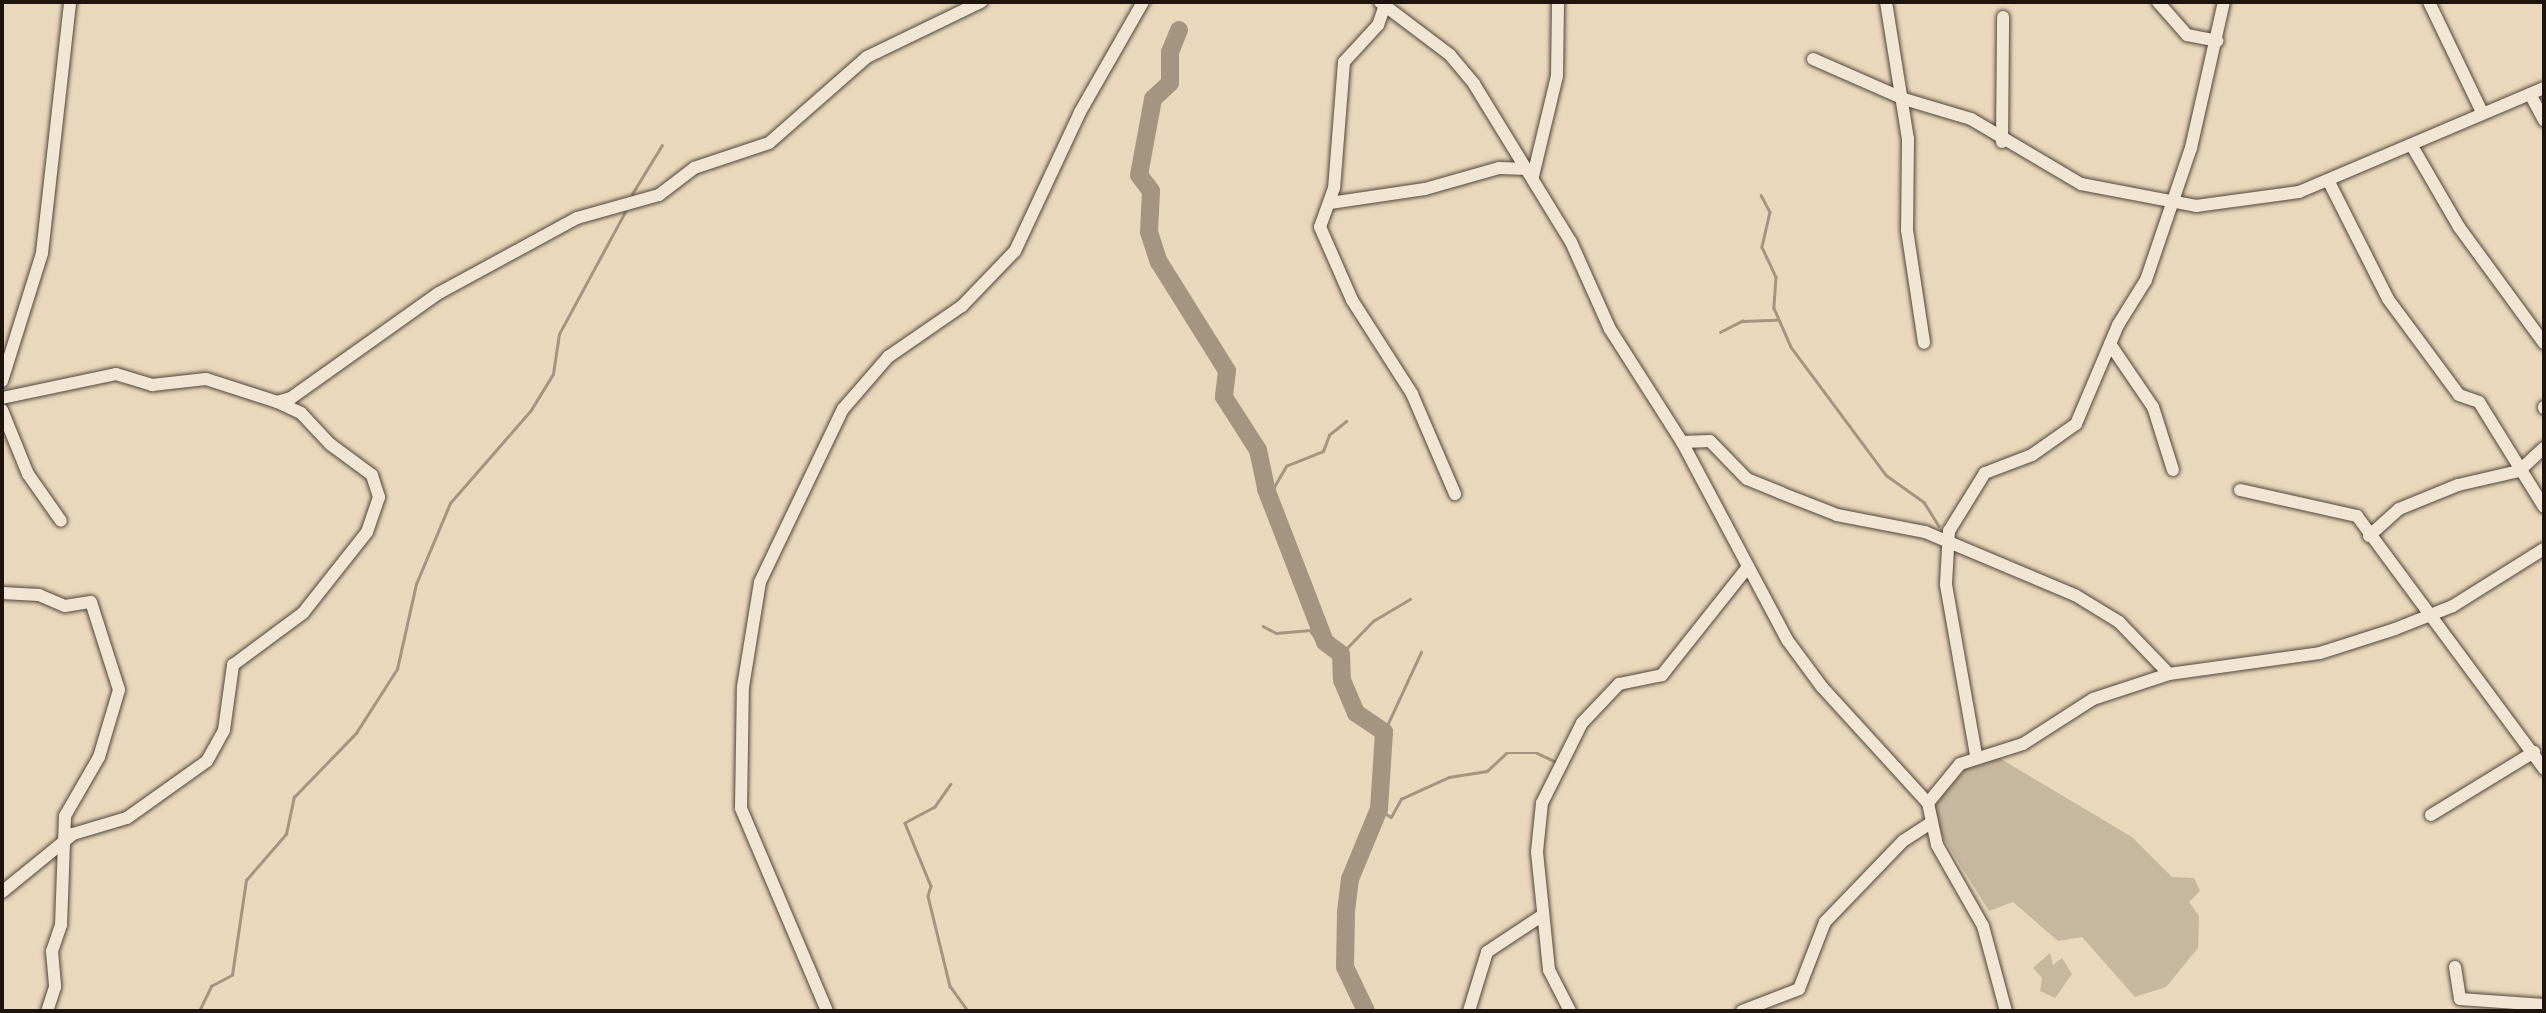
<!DOCTYPE html>
<html>
<head>
<meta charset="utf-8">
<style>
	body { margin:0 }
	#map { position:relative; width:2546px; height:1013px; overflow:hidden; background:#ead8bc; font-family:"Sorts Mill Goudy",serif }
	div>[style] { position:absolute }
	.green>* { inset:0; background:#c7b79e }
	.stream>* { height:2.5px; margin:-1.25px; padding:0 1.25px; transform-origin:1.25px; border-radius:1.25px; background:#a59580 }
	.river>* { height:18px; margin:-9px; padding:0 9px; transform-origin:9px; border-radius:9px; background:#a59580 }
	.roads { filter:drop-shadow(0 0 2px #514539) drop-shadow(0 0 2px #514539) }
	.minor>* { height:12px; margin:-6px; padding:0 6px; transform-origin:6px; border-radius:6px; background:#f1e6d3 }
	span { translate:-50% -50%; white-space:nowrap; text-align:center; line-height:1.15; -webkit-text-stroke:5px #f1e6d3; paint-order:stroke }
	.frame { position:absolute; inset:0; border:4px solid #1e140d; pointer-events:none }
</style>
</head>
<body>
<div id="map">
	<div class="green">
		<div style="clip-path:polygon(1996px 756px,2132px 837px,2172px 877px,2194px 878px,2200px 891px,2189px 902px,2199px 916px,2198px 948px,2166px 987px,2135px 997px,2082px 937px,2058px 941px,2013px 902px,1989px 911px,1936px 826px,1931px 806px,1973px 761px)"></div>
		<div style="clip-path:polygon(2050px 953px,2053px 965px,2062px 958px,2072px 974px,2055px 998px,2040px 991px,2042px 978px,2033px 968px)"></div>
	</div>
	<div class="stream">
		<div style="left:632px;top:194px;width:57px;rotate:-58.5deg"></div>
		<div style="left:1761px;top:195px;width:19px;rotate:62deg"></div>
		<div style="left:1770px;top:212px;width:36px;rotate:103deg"></div>
		<div style="left:1762px;top:247px;width:33px;rotate:65deg"></div>
		<div style="left:1776px;top:277px;width:31px;rotate:94deg"></div>
		<div style="left:1774px;top:308px;width:43px;rotate:66.4deg"></div>
		<div style="left:1791px;top:347px;width:159px;rotate:53.4deg"></div>
		<div style="left:1886px;top:475px;width:47px;rotate:35.4deg"></div>
		<div style="left:1924px;top:502px;width:28px;rotate:58deg"></div>
		<div style="left:1720px;top:332px;width:25px;rotate:-27deg"></div>
		<div style="left:1742px;top:321px;width:34px;rotate:-2deg"></div>
		<div style="left:1266px;top:489px;width:8px;rotate:-14deg"></div>
		<div style="left:1274px;top:487px;width:24px;rotate:-60deg"></div>
		<div style="left:1286px;top:466px;width:40px;rotate:-22deg"></div>
		<div style="left:1323px;top:451px;width:17px;rotate:-69deg"></div>
		<div style="left:1329px;top:435px;width:22px;rotate:-39deg"></div>
		<div style="left:1263px;top:626px;width:15px;rotate:28deg"></div>
		<div style="left:1276px;top:633px;width:34px;rotate:-5deg"></div>
		<div style="left:1310px;top:630px;width:19px;rotate:55deg"></div>
		<div style="left:1321px;top:646px;width:22px;rotate:22deg"></div>
		<div style="left:1341px;top:654px;width:46px;rotate:-45.9deg"></div>
		<div style="left:1373px;top:621px;width:43px;rotate:-30.7deg"></div>
		<div style="left:1384px;top:732px;width:88px;rotate:-65.2deg"></div>
		<div style="left:951px;top:784px;width:28px;rotate:125deg"></div>
		<div style="left:935px;top:807px;width:34px;rotate:152deg"></div>
		<div style="left:905px;top:823px;width:68px;rotate:67.6deg"></div>
		<div style="left:931px;top:886px;width:10px;rotate:107deg"></div>
		<div style="left:928px;top:896px;width:93px;rotate:76.3deg"></div>
		<div style="left:950px;top:986px;width:31px;rotate:54deg"></div>
		<div style="left:1379px;top:809px;width:14px;rotate:34deg"></div>
		<div style="left:1391px;top:817px;width:21px;rotate:-61deg"></div>
		<div style="left:1401px;top:799px;width:53px;rotate:-24.6deg"></div>
		<div style="left:1449px;top:777px;width:38px;rotate:-9deg"></div>
		<div style="left:1487px;top:771px;width:26px;rotate:-43deg"></div>
		<div style="left:1506px;top:753px;width:31px"></div>
		<div style="left:1537px;top:753px;width:21px;rotate:25deg"></div>
		<div style="left:199px;top:1011px;width:28px;rotate:-64deg"></div>
		<div style="left:211px;top:986px;width:24px;rotate:-28deg"></div>
		<div style="left:232px;top:975px;width:96px;rotate:-81.6deg"></div>
		<div style="left:246px;top:880px;width:61px;rotate:-49deg"></div>
		<div style="left:286px;top:834px;width:38px;rotate:-78deg"></div>
		<div style="left:294px;top:797px;width:89px;rotate:-45.9deg"></div>
		<div style="left:356px;top:733px;width:76px;rotate:-57.4deg"></div>
		<div style="left:397px;top:669px;width:87px;rotate:-77.4deg"></div>
		<div style="left:416px;top:584px;width:88px;rotate:-67.2deg"></div>
		<div style="left:450px;top:503px;width:123px;rotate:-48.9deg"></div>
		<div style="left:531px;top:410px;width:42px;rotate:-58.6deg"></div>
		<div style="left:553px;top:374px;width:40px;rotate:-81.5deg"></div>
		<div style="left:559px;top:334px;width:139px;rotate:-61.6deg"></div>
	</div>
	<div class="river">
		<div style="left:1179px;top:30px;width:24px;rotate:112deg"></div>
		<div style="left:1170px;top:52px;width:31px;rotate:90deg"></div>
		<div style="left:1170px;top:83px;width:23px;rotate:137deg"></div>
		<div style="left:1153px;top:99px;width:77px;rotate:100.4deg"></div>
		<div style="left:1139px;top:175px;width:20px;rotate:53deg"></div>
		<div style="left:1151px;top:191px;width:41px;rotate:92.8deg"></div>
		<div style="left:1149px;top:232px;width:32px;rotate:72deg"></div>
		<div style="left:1159px;top:262px;width:128px;rotate:58deg"></div>
		<div style="left:1227px;top:371px;width:26px;rotate:97deg"></div>
		<div style="left:1224px;top:397px;width:63px;rotate:57.3deg"></div>
		<div style="left:1258px;top:450px;width:40px;rotate:78deg"></div>
		<div style="left:1266px;top:489px;width:164px;rotate:68.9deg"></div>
		<div style="left:1325px;top:642px;width:20px;rotate:37deg"></div>
		<div style="left:1341px;top:654px;width:26px;rotate:88deg"></div>
		<div style="left:1342px;top:680px;width:36px;rotate:67deg"></div>
		<div style="left:1356px;top:713px;width:34px;rotate:34deg"></div>
		<div style="left:1384px;top:732px;width:77px;rotate:93.7deg"></div>
		<div style="left:1379px;top:809px;width:76px;rotate:112.5deg"></div>
		<div style="left:1350px;top:879px;width:35px;rotate:97deg"></div>
		<div style="left:1346px;top:914px;width:53px;rotate:91.1deg"></div>
		<div style="left:1345px;top:967px;width:49px;rotate:64.5deg"></div>
	</div>
	<div class="roads">
		<div class="minor">
			<div style="left:1380px;top:2px;width:88px;rotate:37.1deg"></div>
			<div style="left:1450px;top:55px;width:38px;rotate:50deg"></div>
			<div style="left:1474px;top:84px;width:185px;rotate:58.5deg"></div>
			<div style="left:1571px;top:242px;width:95px;rotate:65.9deg"></div>
			<div style="left:1610px;top:329px;width:134px;rotate:57.5deg"></div>
			<div style="left:1682px;top:442px;width:225px;rotate:62deg"></div>
			<div style="left:1788px;top:641px;width:57px;rotate:53.5deg"></div>
			<div style="left:1822px;top:687px;width:157px;rotate:47.6deg"></div>
			<div style="left:1928px;top:803px;width:43px;rotate:77.9deg"></div>
			<div style="left:1937px;top:845px;width:93px;rotate:60.4deg"></div>
			<div style="left:1983px;top:926px;width:88px;rotate:74.9deg"></div>
			<div style="left:1886px;top:2px;width:139px;rotate:80.9deg"></div>
			<div style="left:1908px;top:139px;width:91px;rotate:90.6deg"></div>
			<div style="left:1907px;top:230px;width:114px;rotate:81.4deg"></div>
			<div style="left:2158px;top:2px;width:44px;rotate:48.7deg"></div>
			<div style="left:2187px;top:35px;width:31px;rotate:11deg"></div>
			<div style="left:2429px;top:2px;width:122px;rotate:64.3deg"></div>
			<div style="left:1385px;top:5px;width:21px;rotate:109deg"></div>
			<div style="left:1378px;top:25px;width:50px;rotate:132.6deg"></div>
			<div style="left:1344px;top:62px;width:126px;rotate:94.5deg"></div>
			<div style="left:1334px;top:188px;width:41px;rotate:109.7deg"></div>
			<div style="left:1320px;top:227px;width:80px;rotate:66.3deg"></div>
			<div style="left:1352px;top:300px;width:112px;rotate:57.4deg"></div>
			<div style="left:1412px;top:394px;width:109px;rotate:66.7deg"></div>
			<div style="left:1813px;top:59px;width:99px;rotate:23.7deg"></div>
			<div style="left:1904px;top:99px;width:70px;rotate:16.6deg"></div>
			<div style="left:1971px;top:119px;width:128px;rotate:30.6deg"></div>
			<div style="left:2081px;top:184px;width:117px;rotate:10.8deg"></div>
			<div style="left:2196px;top:206px;width:104px;rotate:-7.7deg"></div>
			<div style="left:2299px;top:192px;width:266px;rotate:-23deg"></div>
			<div style="left:2530px;top:94px;width:30px;rotate:62deg"></div>
			<div style="left:2002px;top:142px;width:125px;rotate:-89.5deg"></div>
			<div style="left:2412px;top:146px;width:94px;rotate:59.9deg"></div>
			<div style="left:2459px;top:227px;width:144px;rotate:53.8deg"></div>
			<div style="left:1533px;top:176px;width:103px;rotate:-76.5deg"></div>
			<div style="left:1557px;top:76px;width:74px;rotate:-89.2deg"></div>
			<div style="left:2328px;top:180px;width:133px;rotate:63.2deg"></div>
			<div style="left:2388px;top:299px;width:119px;rotate:53.5deg"></div>
			<div style="left:2459px;top:395px;width:21px;rotate:19deg"></div>
			<div style="left:2479px;top:402px;width:123px;rotate:58.2deg"></div>
			<div style="left:1330px;top:203px;width:96px;rotate:-8.4deg"></div>
			<div style="left:1425px;top:189px;width:77px;rotate:-15.8deg"></div>
			<div style="left:1499px;top:168px;width:30px;rotate:2deg"></div>
			<div style="left:2110px;top:344px;width:76px;rotate:55.7deg"></div>
			<div style="left:2153px;top:407px;width:66px;rotate:72.4deg"></div>
			<div style="left:2px;top:381px;width:134px;rotate:-72.6deg"></div>
			<div style="left:42px;top:253px;width:253px;rotate:-83.6deg"></div>
			<div style="left:2px;top:398px;width:116px;rotate:-11.9deg"></div>
			<div style="left:116px;top:374px;width:38px;rotate:17deg"></div>
			<div style="left:152px;top:385px;width:54px;rotate:-6.3deg"></div>
			<div style="left:206px;top:379px;width:75px;rotate:17.9deg"></div>
			<div style="left:277px;top:402px;width:15px;rotate:-16deg"></div>
			<div style="left:291px;top:398px;width:181px;rotate:-35.4deg"></div>
			<div style="left:439px;top:293px;width:157px;rotate:-28.5deg"></div>
			<div style="left:577px;top:218px;width:85px;rotate:-15.7deg"></div>
			<div style="left:659px;top:195px;width:44px;rotate:-37.6deg"></div>
			<div style="left:694px;top:168px;width:79px;rotate:-18.4deg"></div>
			<div style="left:769px;top:143px;width:130px;rotate:-41.3deg"></div>
			<div style="left:867px;top:57px;width:127px;rotate:-25.8deg"></div>
			<div style="left:2544px;top:407px;width:1px;rotate:90deg"></div>
			<div style="left:2px;top:410px;width:69px;rotate:67.9deg"></div>
			<div style="left:28px;top:474px;width:57px;rotate:54.9deg"></div>
			<div style="left:1682px;top:442px;width:28px;rotate:-2deg"></div>
			<div style="left:1710px;top:441px;width:53px;rotate:45.8deg"></div>
			<div style="left:1747px;top:479px;width:37px;rotate:22deg"></div>
			<div style="left:1781px;top:493px;width:60px;rotate:21.4deg"></div>
			<div style="left:1837px;top:515px;width:90px;rotate:10.9deg"></div>
			<div style="left:1925px;top:532px;width:163px;rotate:22.8deg"></div>
			<div style="left:2075px;top:595px;width:52px;rotate:31.5deg"></div>
			<div style="left:2119px;top:622px;width:72px;rotate:46.1deg"></div>
			<div style="left:2240px;top:490px;width:120px;rotate:12.5deg"></div>
			<div style="left:2357px;top:516px;width:315px;rotate:53.5deg"></div>
			<div style="left:2369px;top:536px;width:40px;rotate:-42deg"></div>
			<div style="left:2399px;top:509px;width:64px;rotate:-22.1deg"></div>
			<div style="left:2458px;top:485px;width:63px;rotate:-12.9deg"></div>
			<div style="left:2519px;top:471px;width:34px;rotate:-43deg"></div>
			<div style="left:2px;top:593px;width:37px;rotate:3deg"></div>
			<div style="left:39px;top:595px;width:28px;rotate:23deg"></div>
			<div style="left:65px;top:606px;width:26px;rotate:-9deg"></div>
			<div style="left:91px;top:602px;width:92px;rotate:72.3deg"></div>
			<div style="left:119px;top:690px;width:70px;rotate:106.6deg"></div>
			<div style="left:99px;top:757px;width:68px;rotate:120deg"></div>
			<div style="left:65px;top:816px;width:109px;rotate:92.1deg"></div>
			<div style="left:61px;top:925px;width:28px;rotate:109deg"></div>
			<div style="left:52px;top:951px;width:36px;rotate:85deg"></div>
			<div style="left:55px;top:987px;width:25px;rotate:108deg"></div>
			<div style="left:1976px;top:755px;width:174px;rotate:-100deg"></div>
			<div style="left:1946px;top:584px;width:53px;rotate:-86.8deg"></div>
			<div style="left:1949px;top:531px;width:68px;rotate:-58.2deg"></div>
			<div style="left:1985px;top:473px;width:50px;rotate:-21deg"></div>
			<div style="left:2032px;top:455px;width:54px;rotate:-35.2deg"></div>
			<div style="left:2076px;top:424px;width:108px;rotate:-67deg"></div>
			<div style="left:2118px;top:325px;width:53px;rotate:-58.1deg"></div>
			<div style="left:2146px;top:280px;width:139px;rotate:-71.2deg"></div>
			<div style="left:2191px;top:148px;width:150px;rotate:-77.3deg"></div>
			<div style="left:1928px;top:803px;width:50px;rotate:-50.6deg"></div>
			<div style="left:1960px;top:764px;width:66px;rotate:-17.6deg"></div>
			<div style="left:2023px;top:744px;width:83px;rotate:-32.7deg"></div>
			<div style="left:2093px;top:699px;width:80px;rotate:-18.2deg"></div>
			<div style="left:2169px;top:674px;width:152px;rotate:-7.9deg"></div>
			<div style="left:2320px;top:653px;width:79px;rotate:-17.7deg"></div>
			<div style="left:2395px;top:629px;width:62px;rotate:-21.6deg"></div>
			<div style="left:2453px;top:606px;width:107px;rotate:-32.1deg"></div>
			<div style="left:2431px;top:815px;width:121px;rotate:-31.5deg"></div>
			<div style="left:2px;top:892px;width:92px;rotate:-39.2deg"></div>
			<div style="left:73px;top:834px;width:56px;rotate:-16.5deg"></div>
			<div style="left:127px;top:818px;width:98px;rotate:-35.5deg"></div>
			<div style="left:207px;top:761px;width:35px;rotate:-61deg"></div>
			<div style="left:224px;top:730px;width:66px;rotate:-82.1deg"></div>
			<div style="left:233px;top:665px;width:87px;rotate:-36.6deg"></div>
			<div style="left:303px;top:613px;width:103px;rotate:-51.7deg"></div>
			<div style="left:367px;top:532px;width:37px;rotate:-71deg"></div>
			<div style="left:379px;top:497px;width:23px;rotate:-108deg"></div>
			<div style="left:372px;top:475px;width:52px;rotate:-143.6deg"></div>
			<div style="left:330px;top:444px;width:42px;rotate:-133.1deg"></div>
			<div style="left:301px;top:413px;width:26px;rotate:-155deg"></div>
			<div style="left:2455px;top:967px;width:32px;rotate:81deg"></div>
			<div style="left:2460px;top:999px;width:84px;rotate:4.1deg"></div>
			<div style="left:827px;top:1011px;width:220px;rotate:-113deg"></div>
			<div style="left:741px;top:808px;width:121px;rotate:-89.1deg"></div>
			<div style="left:743px;top:687px;width:106px;rotate:-80.8deg"></div>
			<div style="left:760px;top:582px;width:192px;rotate:-64.4deg"></div>
			<div style="left:843px;top:409px;width:69px;rotate:-49.1deg"></div>
			<div style="left:888px;top:357px;width:90px;rotate:-34.6deg"></div>
			<div style="left:962px;top:306px;width:76px;rotate:-46.1deg"></div>
			<div style="left:1015px;top:251px;width:153px;rotate:-64.9deg"></div>
			<div style="left:1080px;top:112px;width:127px;rotate:-60.2deg"></div>
			<div style="left:1469px;top:1011px;width:62px;rotate:-73deg"></div>
			<div style="left:1487px;top:952px;width:67px;rotate:-33.5deg"></div>
			<div style="left:1570px;top:1011px;width:46px;rotate:-117.1deg"></div>
			<div style="left:1549px;top:970px;width:119px;rotate:-95.8deg"></div>
			<div style="left:1537px;top:852px;width:49px;rotate:-84.2deg"></div>
			<div style="left:1542px;top:803px;width:89px;rotate:-63.4deg"></div>
			<div style="left:1582px;top:723px;width:54px;rotate:-46.5deg"></div>
			<div style="left:1619px;top:684px;width:44px;rotate:-11.8deg"></div>
			<div style="left:1662px;top:675px;width:138px;rotate:-51.5deg"></div>
			<div style="left:1742px;top:1011px;width:61px;rotate:-21.1deg"></div>
			<div style="left:1799px;top:989px;width:72px;rotate:-68.8deg"></div>
			<div style="left:1825px;top:922px;width:112px;rotate:-46.1deg"></div>
			<div style="left:1903px;top:841px;width:31px;rotate:-33deg"></div>
		</div>
	</div>
	<div class="frame"></div>
</div>
</body>
</html>
